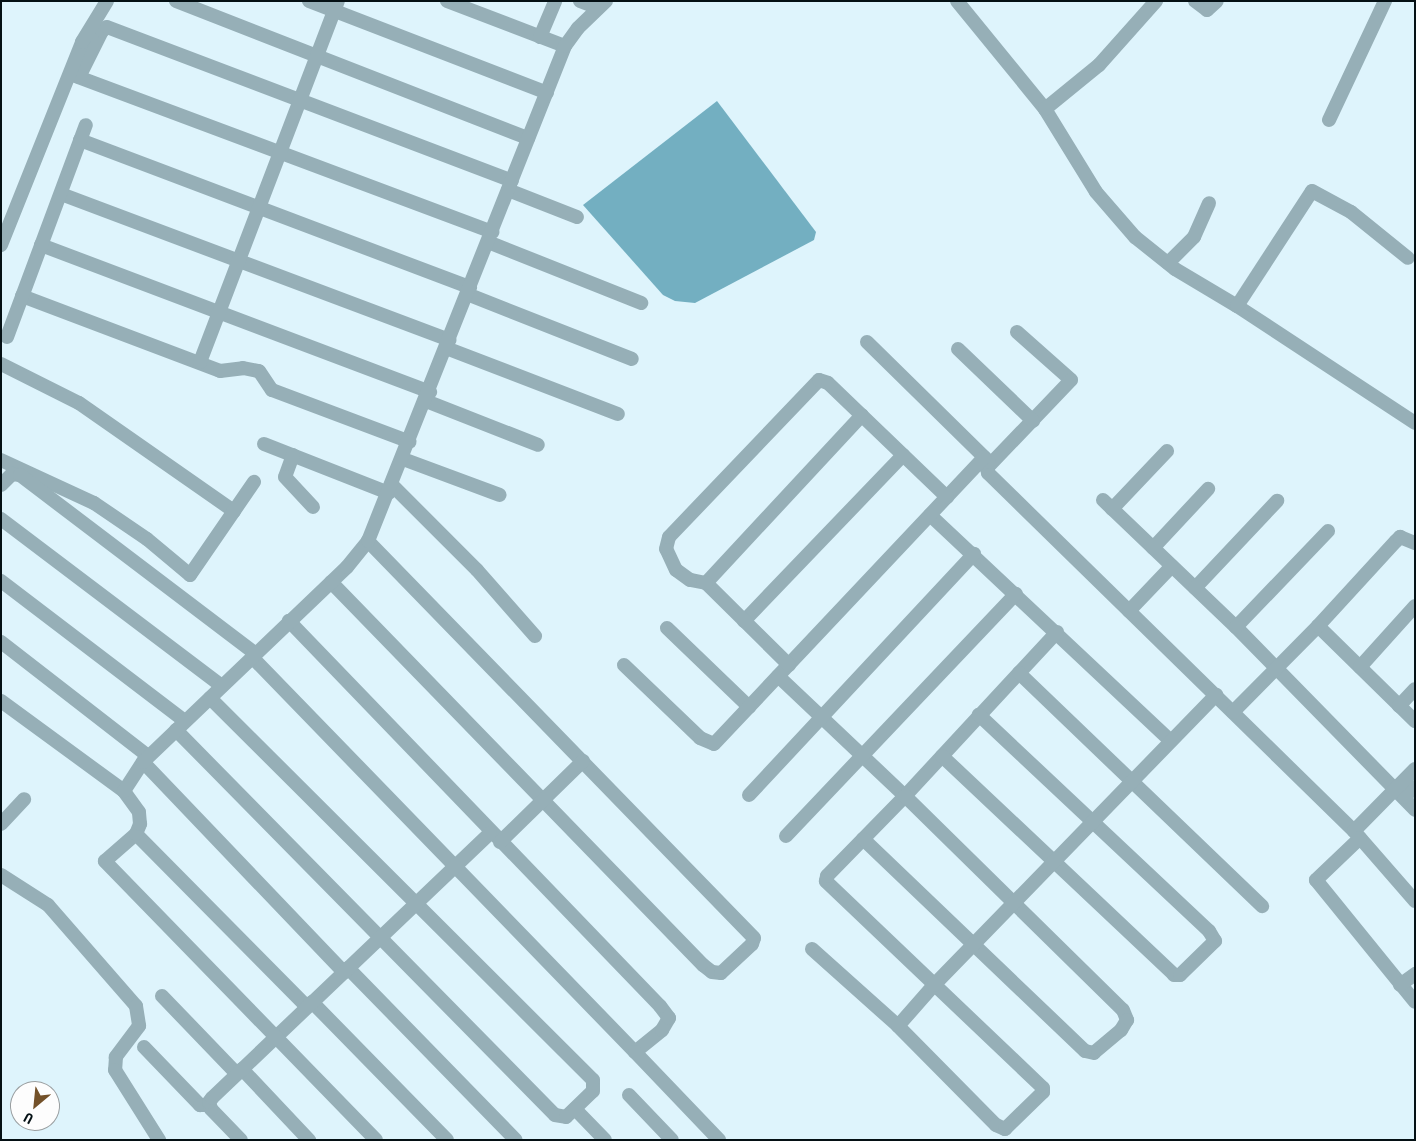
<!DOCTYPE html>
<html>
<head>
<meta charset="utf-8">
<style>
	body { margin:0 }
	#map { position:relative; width:1416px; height:1141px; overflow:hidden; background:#def4fc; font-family:"Roboto Condensed",sans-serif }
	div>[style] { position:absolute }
	.water>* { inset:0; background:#73afc1 }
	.minor>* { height:14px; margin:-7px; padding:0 7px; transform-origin:7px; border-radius:7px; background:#96afb7 }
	span { translate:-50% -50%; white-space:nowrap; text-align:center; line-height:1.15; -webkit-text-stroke:5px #fdfdfd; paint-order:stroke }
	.frame { position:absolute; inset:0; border:2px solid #041014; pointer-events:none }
	.north { position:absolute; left:10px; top:1081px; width:50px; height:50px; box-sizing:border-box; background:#fdfdfd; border:1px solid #999ea0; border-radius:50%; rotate:208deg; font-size:14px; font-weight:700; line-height:20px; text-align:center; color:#041014 }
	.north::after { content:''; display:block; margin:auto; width:18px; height:22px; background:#735129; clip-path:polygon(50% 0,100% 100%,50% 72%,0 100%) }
</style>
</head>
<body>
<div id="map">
	<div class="water">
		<div style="clip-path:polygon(717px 101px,816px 232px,814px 240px,695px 303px,675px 301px,663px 295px,583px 205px)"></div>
	</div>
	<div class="minor">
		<div style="left:176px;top:1px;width:378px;rotate:21.3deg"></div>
		<div style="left:309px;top:1px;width:255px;rotate:21.1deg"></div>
		<div style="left:447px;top:1px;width:126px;rotate:20.9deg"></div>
		<div style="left:580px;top:1px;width:19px;rotate:21deg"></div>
		<div style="left:957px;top:1px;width:139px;rotate:50.8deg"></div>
		<div style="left:1045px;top:109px;width:97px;rotate:58.4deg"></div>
		<div style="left:1096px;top:192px;width:60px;rotate:49.1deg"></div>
		<div style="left:1135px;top:237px;width:51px;rotate:38.7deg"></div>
		<div style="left:1175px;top:269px;width:72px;rotate:30.8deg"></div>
		<div style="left:1237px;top:306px;width:213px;rotate:33.3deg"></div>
		<div style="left:1195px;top:1px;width:15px;rotate:37deg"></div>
		<div style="left:1207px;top:10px;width:13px;rotate:-42deg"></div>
		<div style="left:540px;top:37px;width:39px;rotate:-67deg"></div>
		<div style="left:70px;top:74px;width:451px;rotate:20.5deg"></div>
		<div style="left:79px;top:77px;width:51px;rotate:-63.4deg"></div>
		<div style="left:102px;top:31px;width:6px;rotate:-39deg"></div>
		<div style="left:107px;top:27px;width:433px;rotate:20.8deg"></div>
		<div style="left:1045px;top:109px;width:70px;rotate:-39.2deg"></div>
		<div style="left:1099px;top:65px;width:86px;rotate:-48.3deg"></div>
		<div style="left:1329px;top:120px;width:132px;rotate:-64.8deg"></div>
		<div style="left:80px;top:140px;width:417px;rotate:20.7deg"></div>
		<div style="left:508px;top:190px;width:74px;rotate:21.4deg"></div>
		<div style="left:61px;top:194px;width:415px;rotate:20.6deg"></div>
		<div style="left:488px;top:242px;width:165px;rotate:21.7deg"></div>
		<div style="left:1px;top:245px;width:219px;rotate:-68.2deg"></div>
		<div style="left:82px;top:42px;width:48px;rotate:-58.6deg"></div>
		<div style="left:41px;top:245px;width:416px;rotate:20.7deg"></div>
		<div style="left:1168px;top:263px;width:37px;rotate:-45deg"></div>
		<div style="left:1194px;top:237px;width:37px;rotate:-66deg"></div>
		<div style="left:467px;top:294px;width:177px;rotate:21.5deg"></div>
		<div style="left:22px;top:296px;width:212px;rotate:20.7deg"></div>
		<div style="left:220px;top:371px;width:23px;rotate:-7deg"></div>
		<div style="left:243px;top:368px;width:16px;rotate:11deg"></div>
		<div style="left:259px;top:371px;width:23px;rotate:56deg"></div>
		<div style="left:272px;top:390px;width:147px;rotate:20.6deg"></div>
		<div style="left:1237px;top:306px;width:137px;rotate:-56.9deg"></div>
		<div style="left:1312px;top:191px;width:44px;rotate:28.3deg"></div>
		<div style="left:1351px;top:212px;width:73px;rotate:38.9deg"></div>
		<div style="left:1017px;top:332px;width:72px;rotate:41.6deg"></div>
		<div style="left:1071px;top:380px;width:122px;rotate:133.7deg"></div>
		<div style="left:987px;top:468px;width:5px;rotate:79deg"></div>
		<div style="left:988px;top:473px;width:512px;rotate:44.37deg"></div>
		<div style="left:1354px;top:831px;width:93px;rotate:48.9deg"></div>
		<div style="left:7px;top:337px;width:226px;rotate:-69.6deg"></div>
		<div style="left:867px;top:342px;width:171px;rotate:44.5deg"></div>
		<div style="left:446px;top:348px;width:184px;rotate:21deg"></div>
		<div style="left:958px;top:349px;width:104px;rotate:43.8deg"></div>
		<div style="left:200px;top:362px;width:386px;rotate:-69.1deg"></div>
		<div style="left:1px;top:364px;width:87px;rotate:26.6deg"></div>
		<div style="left:79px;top:403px;width:189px;rotate:34.9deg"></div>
		<div style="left:426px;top:401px;width:120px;rotate:21.4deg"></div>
		<div style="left:264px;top:444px;width:134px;rotate:21.4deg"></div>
		<div style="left:293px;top:455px;width:23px;rotate:110deg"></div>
		<div style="left:285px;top:477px;width:41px;rotate:47deg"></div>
		<div style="left:403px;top:459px;width:103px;rotate:20.4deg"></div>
		<div style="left:1px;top:460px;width:102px;rotate:24.8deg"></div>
		<div style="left:94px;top:503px;width:64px;rotate:34.2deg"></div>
		<div style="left:147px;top:539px;width:56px;rotate:39.9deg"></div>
		<div style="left:190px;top:575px;width:113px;rotate:-55.5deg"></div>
		<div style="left:1px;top:485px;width:16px;rotate:-45deg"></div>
		<div style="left:12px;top:474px;width:8px;rotate:7deg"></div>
		<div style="left:20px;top:475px;width:296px;rotate:37.2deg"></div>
		<div style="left:392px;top:485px;width:120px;rotate:45deg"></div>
		<div style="left:477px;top:570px;width:88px;rotate:48.7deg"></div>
		<div style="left:1103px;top:500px;width:184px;rotate:43.7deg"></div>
		<div style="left:1236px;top:627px;width:256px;rotate:45.6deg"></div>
		<div style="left:1112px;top:509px;width:80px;rotate:-46.5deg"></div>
		<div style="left:930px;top:515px;width:329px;rotate:43.2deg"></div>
		<div style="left:1px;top:519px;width:277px;rotate:37.1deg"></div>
		<div style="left:1153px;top:548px;width:81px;rotate:-47deg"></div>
		<div style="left:1px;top:581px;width:231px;rotate:37.3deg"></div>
		<div style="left:331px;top:582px;width:534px;rotate:45.83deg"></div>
		<div style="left:703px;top:965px;width:11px;rotate:38deg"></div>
		<div style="left:712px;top:972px;width:9px;rotate:6deg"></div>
		<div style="left:721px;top:973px;width:42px;rotate:-43.1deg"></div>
		<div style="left:752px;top:944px;width:6px;rotate:-72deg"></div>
		<div style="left:754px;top:938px;width:554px;rotate:-134.2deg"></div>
		<div style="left:706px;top:583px;width:229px;rotate:-47.1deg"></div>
		<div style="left:1195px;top:588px;width:120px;rotate:-46.7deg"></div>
		<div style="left:1129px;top:611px;width:62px;rotate:-46.3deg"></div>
		<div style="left:744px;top:621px;width:230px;rotate:-46.2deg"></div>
		<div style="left:1318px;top:626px;width:136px;rotate:44.4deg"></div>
		<div style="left:1236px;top:627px;width:133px;rotate:-46.2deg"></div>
		<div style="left:667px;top:628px;width:114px;rotate:43.9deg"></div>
		<div style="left:1px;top:642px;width:186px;rotate:37.8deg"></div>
		<div style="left:252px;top:657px;width:550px;rotate:45.88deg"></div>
		<div style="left:635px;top:1052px;width:35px;rotate:-39deg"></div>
		<div style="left:662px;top:1030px;width:14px;rotate:-60deg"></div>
		<div style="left:669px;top:1018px;width:15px;rotate:-127deg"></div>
		<div style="left:660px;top:1006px;width:535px;rotate:-133.94deg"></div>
		<div style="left:624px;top:665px;width:105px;rotate:43.8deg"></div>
		<div style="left:700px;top:738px;width:15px;rotate:23deg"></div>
		<div style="left:714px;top:744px;width:394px;rotate:-46.7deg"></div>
		<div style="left:789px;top:665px;width:117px;rotate:-135.3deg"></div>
		<div style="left:706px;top:583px;width:16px;rotate:-169deg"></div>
		<div style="left:690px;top:580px;width:17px;rotate:-144deg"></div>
		<div style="left:676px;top:570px;width:23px;rotate:-115deg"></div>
		<div style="left:666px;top:549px;width:12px;rotate:-76deg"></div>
		<div style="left:669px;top:537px;width:217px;rotate:-46.3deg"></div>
		<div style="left:819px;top:380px;width:9px;rotate:18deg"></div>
		<div style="left:828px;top:383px;width:165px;rotate:43.8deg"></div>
		<div style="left:1360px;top:667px;width:82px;rotate:-48deg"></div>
		<div style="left:1019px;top:673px;width:56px;rotate:-47.2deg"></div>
		<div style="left:778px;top:676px;width:175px;rotate:43.4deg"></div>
		<div style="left:905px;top:796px;width:168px;rotate:-47.2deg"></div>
		<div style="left:1019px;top:673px;width:337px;rotate:43.8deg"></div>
		<div style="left:1px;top:701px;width:152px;rotate:36.2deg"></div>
		<div style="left:1399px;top:706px;width:23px;rotate:-47deg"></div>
		<div style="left:1233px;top:712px;width:121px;rotate:-45.3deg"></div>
		<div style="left:1318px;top:626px;width:115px;rotate:-47.5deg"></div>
		<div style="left:1396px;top:541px;width:6px;rotate:-45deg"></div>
		<div style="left:1400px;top:537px;width:16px;rotate:22deg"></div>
		<div style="left:176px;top:730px;width:540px;rotate:45.45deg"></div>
		<div style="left:555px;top:1115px;width:11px;rotate:10deg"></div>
		<div style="left:566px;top:1117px;width:37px;rotate:-44deg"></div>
		<div style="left:593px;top:1091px;width:11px;rotate:-90deg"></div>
		<div style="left:593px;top:1080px;width:541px;rotate:-135.07deg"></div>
		<div style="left:942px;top:756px;width:319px;rotate:43.3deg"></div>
		<div style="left:1174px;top:975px;width:6px"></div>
		<div style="left:1180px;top:975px;width:49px;rotate:-44.2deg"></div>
		<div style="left:1215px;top:941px;width:12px;rotate:-121deg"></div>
		<div style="left:1209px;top:931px;width:316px;rotate:-136.8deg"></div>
		<div style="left:143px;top:762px;width:291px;rotate:46.3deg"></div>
		<div style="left:749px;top:795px;width:330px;rotate:-47deg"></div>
		<div style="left:1404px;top:797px;width:15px;rotate:-42deg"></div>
		<div style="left:1px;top:824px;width:34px;rotate:-47deg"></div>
		<div style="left:1354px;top:831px;width:87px;rotate:-45.5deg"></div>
		<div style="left:136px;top:834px;width:243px;rotate:45.3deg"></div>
		<div style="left:786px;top:836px;width:334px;rotate:-46.5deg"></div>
		<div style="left:1360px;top:838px;width:61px;rotate:136.3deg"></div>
		<div style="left:1316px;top:880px;width:157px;rotate:50.9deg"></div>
		<div style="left:500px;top:842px;width:116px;rotate:-44.3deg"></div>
		<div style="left:1px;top:875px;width:56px;rotate:32.6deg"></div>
		<div style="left:48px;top:905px;width:134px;rotate:48.9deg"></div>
		<div style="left:136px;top:1006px;width:20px;rotate:81deg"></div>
		<div style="left:139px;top:1026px;width:39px;rotate:127deg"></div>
		<div style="left:116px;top:1057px;width:13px;rotate:94deg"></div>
		<div style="left:115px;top:1070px;width:83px;rotate:57.8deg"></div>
		<div style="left:812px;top:949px;width:115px;rotate:41.8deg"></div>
		<div style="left:898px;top:1026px;width:139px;rotate:45.3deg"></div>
		<div style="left:996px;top:1125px;width:10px;rotate:24deg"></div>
		<div style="left:1005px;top:1129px;width:53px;rotate:-44.2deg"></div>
		<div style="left:1043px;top:1092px;width:4px;rotate:-90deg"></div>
		<div style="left:1043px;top:1088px;width:300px;rotate:-136.4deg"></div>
		<div style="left:826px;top:881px;width:5px;rotate:-79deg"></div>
		<div style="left:827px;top:876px;width:112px;rotate:-45.7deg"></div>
		<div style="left:905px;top:796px;width:305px;rotate:44.5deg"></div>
		<div style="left:1123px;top:1010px;width:11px;rotate:68deg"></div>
		<div style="left:1127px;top:1020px;width:12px;rotate:121deg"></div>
		<div style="left:1121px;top:1030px;width:35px;rotate:140deg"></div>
		<div style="left:1094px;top:1053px;width:9px;rotate:-167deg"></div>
		<div style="left:1085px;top:1051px;width:307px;rotate:-136.3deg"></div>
		<div style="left:348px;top:968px;width:240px;rotate:45.7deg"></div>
		<div style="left:1400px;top:985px;width:19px;rotate:-36deg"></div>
		<div style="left:162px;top:996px;width:108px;rotate:46.1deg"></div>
		<div style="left:312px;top:1002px;width:193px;rotate:45.6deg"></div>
		<div style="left:898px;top:1026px;width:55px;rotate:-48.7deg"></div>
		<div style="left:934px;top:985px;width:405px;rotate:-45.8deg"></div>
		<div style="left:144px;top:1047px;width:81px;rotate:46deg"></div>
		<div style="left:200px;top:1105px;width:9px"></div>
		<div style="left:635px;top:1052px;width:122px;rotate:46.3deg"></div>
		<div style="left:242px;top:1069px;width:98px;rotate:46.7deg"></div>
		<div style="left:629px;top:1095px;width:62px;rotate:46.3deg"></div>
		<div style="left:575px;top:1109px;width:43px;rotate:45.9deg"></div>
		<div style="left:241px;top:1140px;width:43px;rotate:-134.1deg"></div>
		<div style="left:211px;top:1109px;width:7px;rotate:-106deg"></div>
		<div style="left:209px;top:1102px;width:5px;rotate:-53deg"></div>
		<div style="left:212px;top:1098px;width:384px;rotate:-43.6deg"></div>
		<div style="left:376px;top:1140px;width:389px;rotate:-134.2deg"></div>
		<div style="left:105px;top:861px;width:41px;rotate:-41.1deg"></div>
		<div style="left:136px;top:834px;width:11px;rotate:-68deg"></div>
		<div style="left:140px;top:824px;width:12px;rotate:-95deg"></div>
		<div style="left:139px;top:812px;width:26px;rotate:-126deg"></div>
		<div style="left:124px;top:791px;width:35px;rotate:-57deg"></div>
		<div style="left:143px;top:762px;width:282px;rotate:-43.7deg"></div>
		<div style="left:347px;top:567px;width:33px;rotate:-51deg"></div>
		<div style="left:368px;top:541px;width:533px;rotate:-68.3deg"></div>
		<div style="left:565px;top:46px;width:22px;rotate:-54deg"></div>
		<div style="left:578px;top:28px;width:39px;rotate:-44deg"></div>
	</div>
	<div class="frame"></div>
	<div class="north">U</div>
</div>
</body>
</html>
